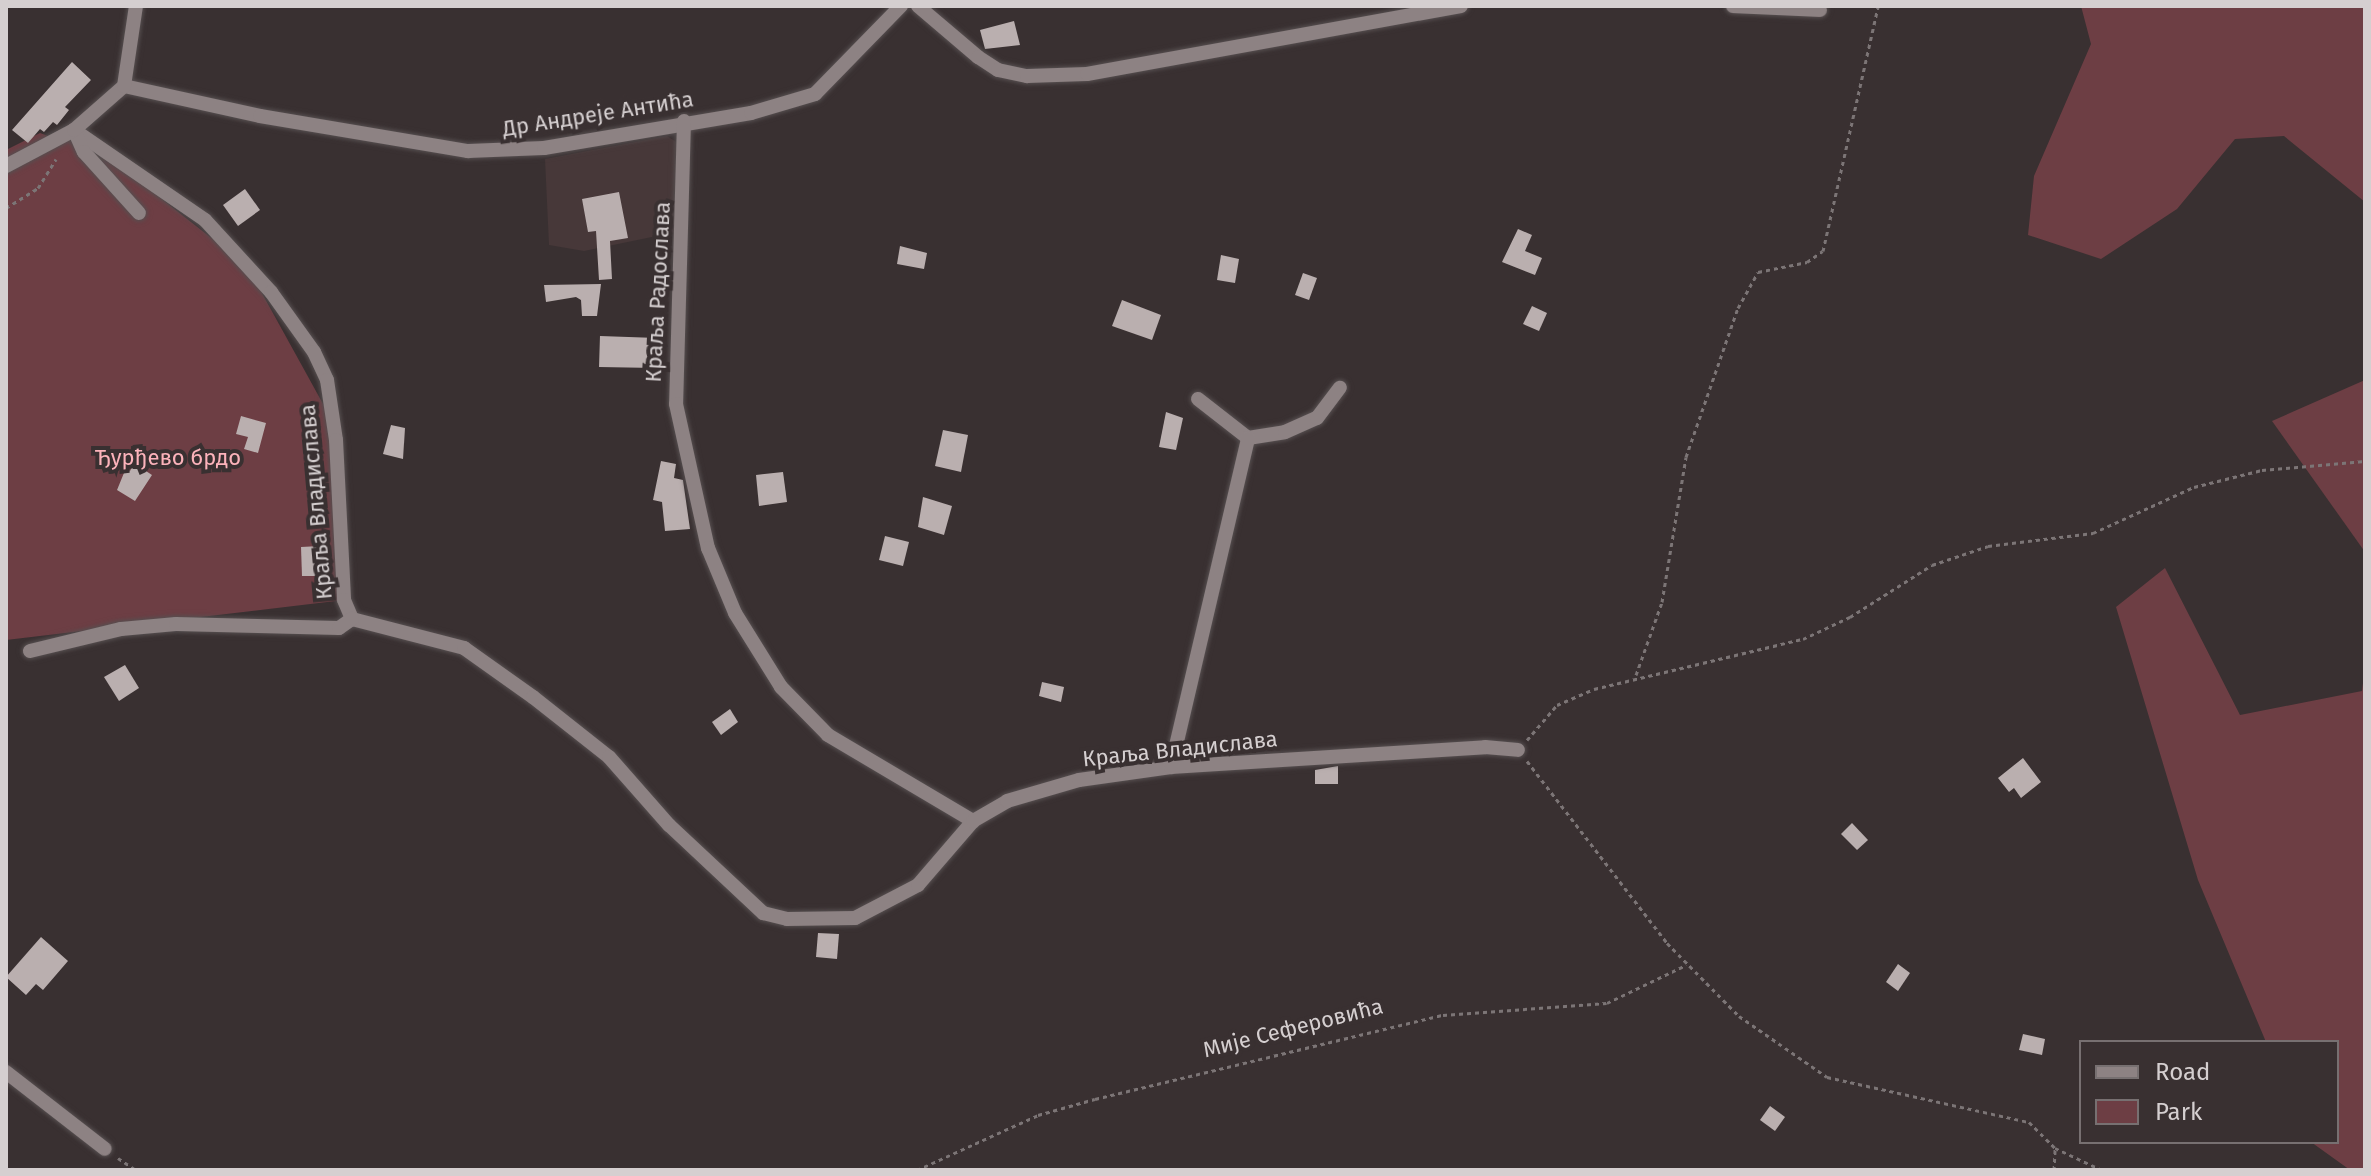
<!DOCTYPE html>
<html>
<head>
<meta charset="utf-8">
<style>
	body { margin:0 }
	#map { position:relative; width:2371px; height:1176px; overflow:hidden; background:#393031; font-family:"Fira Sans",sans-serif }
	div>[style] { position:absolute }
	.built>* { inset:0; background:#473839 }
	.green>* { inset:0; background:#6d3e44 }
	.building>* { inset:0; background:#baafaf }
	.path>* { height:3px; margin-top:-1.5px; transform-origin:0; background:repeating-linear-gradient(90deg,#7c7576 0 4px,transparent 0 8px) }
	.roads { filter:drop-shadow(0 0 2px #564f50) drop-shadow(0 0 2px #564f50) }
	.minor>* { height:14px; margin:-7px; padding:0 7px; transform-origin:7px; border-radius:7px; background:#8d8283 }
	span { translate:-50% -50%; white-space:nowrap; text-align:center; line-height:1.15; -webkit-text-stroke:8px #393031; paint-order:stroke }
	.street-label { font-size:22px; color:#d5cfd0 }
	.park-label { font-size:22px; color:#fcb3bb }
	.frame { position:absolute; inset:0; border:8px solid #d5cfd0; pointer-events:none }
	.legend { position:absolute; left:2079px; top:1040px; width:260px; height:104px; box-sizing:border-box; background:#393031; border:2px solid #777071; margin:0; padding:10px 14px; list-style:none; font-size:24px; color:#d5cfd0 }
	.legend li { display:flex; align-items:center; gap:16px; height:40px }
	.legend b { width:40px; border:2px solid #777071 }
</style>
</head>
<body>
<div id="map">
	<div class="built">
		<div style="clip-path:polygon(667px 136px,678px 143px,676px 232px,584px 251px,549px 245px,545px 159px)"></div>
	</div>
	<div class="green">
		<div style="clip-path:polygon(2081px 6px,2365px 6px,2365px 202px,2284px 136px,2235px 139px,2177px 209px,2101px 259px,2028px 235px,2034px 176px,2091px 44px)"></div>
		<div style="clip-path:polygon(74px 130px,247px 266px,333px 422px,344px 600px,6px 640px,6px 150px,40px 133px,56px 139px)"></div>
		<div style="clip-path:polygon(2365px 380px,2365px 552px,2272px 421px)"></div>
		<div style="clip-path:polygon(2165px 568px,2240px 715px,2362px 691px,2365px 667px,2365px 1170px,2350px 1170px,2311px 1142px,2337px 1142px,2337px 1042px,2266px 1042px,2198px 880px,2116px 607px)"></div>
	</div>
	<div class="building">
		<div style="clip-path:polygon(1014px 21px,1020px 45px,985px 49px,980px 30px)"></div>
		<div style="clip-path:polygon(72px 62px,91px 80px,65px 107px,69px 110px,57px 125px,53px 122px,44px 132px,40px 129px,28px 143px,12px 130px)"></div>
		<div style="clip-path:polygon(245px 189px,260px 210px,238px 226px,223px 205px)"></div>
		<div style="clip-path:polygon(619px 192px,628px 238px,610px 241px,612px 279px,599px 280px,596px 231px,588px 232px,582px 199px)"></div>
		<div style="clip-path:polygon(1518px 229px,1532px 235px,1525px 251px,1542px 258px,1535px 275px,1502px 262px)"></div>
		<div style="clip-path:polygon(900px 246px,927px 253px,924px 269px,897px 264px)"></div>
		<div style="clip-path:polygon(1221px 255px,1239px 259px,1235px 283px,1217px 280px)"></div>
		<div style="clip-path:polygon(1303px 273px,1317px 278px,1309px 300px,1295px 295px)"></div>
		<div style="clip-path:polygon(601px 284px,597px 316px,582px 316px,581px 300px,576px 297px,546px 302px,544px 285px)"></div>
		<div style="clip-path:polygon(1122px 300px,1161px 315px,1152px 340px,1112px 326px)"></div>
		<div style="clip-path:polygon(1532px 306px,1547px 313px,1539px 331px,1523px 324px)"></div>
		<div style="clip-path:polygon(600px 336px,657px 338px,656px 368px,599px 367px)"></div>
		<div style="clip-path:polygon(1166px 412px,1183px 418px,1176px 450px,1159px 447px)"></div>
		<div style="clip-path:polygon(241px 416px,266px 423px,258px 453px,244px 449px,248px 437px,236px 434px)"></div>
		<div style="clip-path:polygon(391px 425px,405px 428px,403px 459px,383px 454px)"></div>
		<div style="clip-path:polygon(943px 430px,968px 435px,961px 472px,935px 466px)"></div>
		<div style="clip-path:polygon(661px 461px,676px 464px,674px 478px,683px 480px,690px 529px,665px 531px,662px 502px,653px 500px)"></div>
		<div style="clip-path:polygon(134px 463px,152px 475px,135px 501px,117px 490px,126px 468px,130px 471px)"></div>
		<div style="clip-path:polygon(783px 472px,787px 502px,759px 506px,756px 475px)"></div>
		<div style="clip-path:polygon(923px 497px,952px 506px,944px 535px,918px 527px)"></div>
		<div style="clip-path:polygon(885px 536px,909px 542px,903px 566px,879px 560px)"></div>
		<div style="clip-path:polygon(320px 546px,321px 576px,302px 576px,301px 547px)"></div>
		<div style="clip-path:polygon(125px 665px,139px 688px,119px 701px,104px 677px)"></div>
		<div style="clip-path:polygon(1042px 682px,1064px 687px,1061px 702px,1039px 696px)"></div>
		<div style="clip-path:polygon(730px 709px,738px 722px,721px 735px,712px 722px)"></div>
		<div style="clip-path:polygon(2023px 758px,2041px 782px,2021px 798px,2014px 788px,2009px 792px,1998px 778px)"></div>
		<div style="clip-path:polygon(1338px 766px,1338px 784px,1315px 784px,1315px 770px)"></div>
		<div style="clip-path:polygon(1852px 823px,1868px 840px,1857px 850px,1841px 834px)"></div>
		<div style="clip-path:polygon(818px 933px,839px 934px,837px 959px,816px 957px)"></div>
		<div style="clip-path:polygon(41px 937px,68px 961px,43px 990px,36px 984px,26px 995px,6px 977px)"></div>
		<div style="clip-path:polygon(1898px 964px,1910px 973px,1898px 991px,1886px 982px)"></div>
		<div style="clip-path:polygon(2023px 1034px,2045px 1039px,2042px 1055px,2019px 1050px)"></div>
		<div style="clip-path:polygon(1770px 1106px,1785px 1117px,1775px 1131px,1760px 1120px)"></div>
	</div>
	<div class="path">
		<div style="left:6px;top:208px;width:38px;rotate:-32deg"></div>
		<div style="left:38px;top:188px;width:34px;rotate:-58deg"></div>
		<div style="left:1636px;top:675px;width:77px;rotate:-70.4deg"></div>
		<div style="left:1662px;top:602px;width:147px;rotate:-80.6deg"></div>
		<div style="left:1686px;top:457px;width:158px;rotate:-70.8deg"></div>
		<div style="left:1738px;top:308px;width:41px;rotate:-60.9deg"></div>
		<div style="left:1758px;top:272px;width:50px;rotate:-11.5deg"></div>
		<div style="left:1807px;top:262px;width:19px;rotate:-35deg"></div>
		<div style="left:1823px;top:251px;width:251px;rotate:-77.3deg"></div>
		<div style="left:1527px;top:740px;width:46px;rotate:-49.4deg"></div>
		<div style="left:1557px;top:705px;width:40px;rotate:-23.4deg"></div>
		<div style="left:1594px;top:689px;width:215px;rotate:-13.5deg"></div>
		<div style="left:1803px;top:639px;width:52px;rotate:-25.1deg"></div>
		<div style="left:1850px;top:617px;width:97px;rotate:-32.4deg"></div>
		<div style="left:1932px;top:565px;width:59px;rotate:-18.7deg"></div>
		<div style="left:1988px;top:546px;width:106px;rotate:-7.1deg"></div>
		<div style="left:2093px;top:533px;width:111px;rotate:-24.5deg"></div>
		<div style="left:2194px;top:487px;width:70px;rotate:-14deg"></div>
		<div style="left:2262px;top:470px;width:103px;rotate:-5deg"></div>
		<div style="left:1527px;top:761px;width:230px;rotate:52.4deg"></div>
		<div style="left:1667px;top:943px;width:103px;rotate:45.4deg"></div>
		<div style="left:1739px;top:1016px;width:107px;rotate:34.7deg"></div>
		<div style="left:1827px;top:1077px;width:207px;rotate:12.6deg"></div>
		<div style="left:2029px;top:1122px;width:37px;rotate:45deg"></div>
		<div style="left:2055px;top:1148px;width:52px;rotate:25.1deg"></div>
		<div style="left:118px;top:1158px;width:22px;rotate:34deg"></div>
		<div style="left:917px;top:1170px;width:133px;rotate:-24.4deg"></div>
		<div style="left:1038px;top:1115px;width:59px;rotate:-15.7deg"></div>
		<div style="left:1095px;top:1099px;width:358px;rotate:-13.6deg"></div>
		<div style="left:1443px;top:1015px;width:164px;rotate:-4.2deg"></div>
		<div style="left:1607px;top:1003px;width:88px;rotate:-25.7deg"></div>
		<div style="left:2054px;top:1170px;width:22px;rotate:-87deg"></div>
	</div>
	<div class="roads">
		<div class="minor">
			<div style="left:918px;top:6px;width:79px;rotate:40.4deg"></div>
			<div style="left:978px;top:57px;width:24px;rotate:33deg"></div>
			<div style="left:998px;top:70px;width:30px;rotate:12deg"></div>
			<div style="left:1027px;top:76px;width:60px;rotate:-1.9deg"></div>
			<div style="left:1087px;top:74px;width:380px;rotate:-10.3deg"></div>
			<div style="left:1733px;top:6px;width:87px;rotate:2.6deg"></div>
			<div style="left:124px;top:86px;width:139px;rotate:12.4deg"></div>
			<div style="left:260px;top:116px;width:211px;rotate:9.6deg"></div>
			<div style="left:468px;top:151px;width:76px;rotate:-2.3deg"></div>
			<div style="left:544px;top:148px;width:210px;rotate:-9.6deg"></div>
			<div style="left:751px;top:113px;width:67px;rotate:-16.5deg"></div>
			<div style="left:815px;top:94px;width:123px;rotate:-45.7deg"></div>
			<div style="left:684px;top:121px;width:283px;rotate:91.6deg"></div>
			<div style="left:676px;top:404px;width:148px;rotate:77.5deg"></div>
			<div style="left:708px;top:548px;width:70px;rotate:67.4deg"></div>
			<div style="left:735px;top:613px;width:87px;rotate:58.1deg"></div>
			<div style="left:781px;top:687px;width:67px;rotate:45.6deg"></div>
			<div style="left:828px;top:735px;width:169px;rotate:30.7deg"></div>
			<div style="left:74px;top:130px;width:159px;rotate:34.5deg"></div>
			<div style="left:205px;top:220px;width:98px;rotate:47.5deg"></div>
			<div style="left:271px;top:292px;width:74px;rotate:54.4deg"></div>
			<div style="left:314px;top:352px;width:31px;rotate:65deg"></div>
			<div style="left:327px;top:380px;width:61px;rotate:81.5deg"></div>
			<div style="left:336px;top:440px;width:160px;rotate:87.1deg"></div>
			<div style="left:344px;top:600px;width:21px;rotate:67deg"></div>
			<div style="left:352px;top:619px;width:116px;rotate:14.5deg"></div>
			<div style="left:464px;top:648px;width:85px;rotate:35.4deg"></div>
			<div style="left:533px;top:697px;width:97px;rotate:38.3deg"></div>
			<div style="left:609px;top:757px;width:91px;rotate:48.6deg"></div>
			<div style="left:669px;top:825px;width:129px;rotate:43.1deg"></div>
			<div style="left:763px;top:913px;width:25px;rotate:14deg"></div>
			<div style="left:787px;top:919px;width:68px;rotate:-0.8deg"></div>
			<div style="left:855px;top:918px;width:71px;rotate:-27.6deg"></div>
			<div style="left:918px;top:885px;width:84px;rotate:-49.3deg"></div>
			<div style="left:973px;top:821px;width:39px;rotate:-30deg"></div>
			<div style="left:1007px;top:801px;width:75px;rotate:-16.3deg"></div>
			<div style="left:1079px;top:780px;width:93px;rotate:-8deg"></div>
			<div style="left:1171px;top:767px;width:315px;rotate:-3.6deg"></div>
			<div style="left:1485px;top:747px;width:33px;rotate:5deg"></div>
			<div style="left:74px;top:130px;width:24px;rotate:66deg"></div>
			<div style="left:84px;top:152px;width:82px;rotate:48deg"></div>
			<div style="left:6px;top:166px;width:77px;rotate:-27.9deg"></div>
			<div style="left:74px;top:130px;width:67px;rotate:-41.3deg"></div>
			<div style="left:124px;top:86px;width:81px;rotate:-81.5deg"></div>
			<div style="left:1198px;top:399px;width:63px;rotate:38deg"></div>
			<div style="left:1248px;top:438px;width:37px;rotate:-9deg"></div>
			<div style="left:1285px;top:432px;width:35px;rotate:-24deg"></div>
			<div style="left:1317px;top:418px;width:38px;rotate:-53deg"></div>
			<div style="left:30px;top:651px;width:94px;rotate:-13.6deg"></div>
			<div style="left:121px;top:629px;width:55px;rotate:-5.2deg"></div>
			<div style="left:176px;top:624px;width:163px;rotate:1.4deg"></div>
			<div style="left:339px;top:628px;width:16px;rotate:-35deg"></div>
			<div style="left:1171px;top:767px;width:338px;rotate:-76.8deg"></div>
			<div style="left:6px;top:1072px;width:125px;rotate:37.9deg"></div>
		</div>
	</div>
	<div class="street-label">
		<span style="left:598px;top:114px;rotate:-9deg">Др Андреје Антића</span>
		<span style="left:658px;top:292px;rotate:-87deg">Краља Радослава</span>
		<span style="left:316px;top:502px;rotate:-95deg">Краља Владислава</span>
		<span style="left:1180px;top:749px;rotate:-6deg">Краља Владислава</span>
		<span style="left:1293px;top:1028px;rotate:-14deg">Мије Сеферовића</span>
	</div>
	<div class="park-label">
		<span style="left:168px;top:458px">Ђурђево брдо</span>
	</div>
	<div class="frame"></div>
	<ul class="legend">
	<li><b style="height:10px;background:#8d8283"></b>Road</li>
	<li><b style="height:22px;background:#6d3e44"></b>Park</li>
	</ul>
</div>
</body>
</html>
